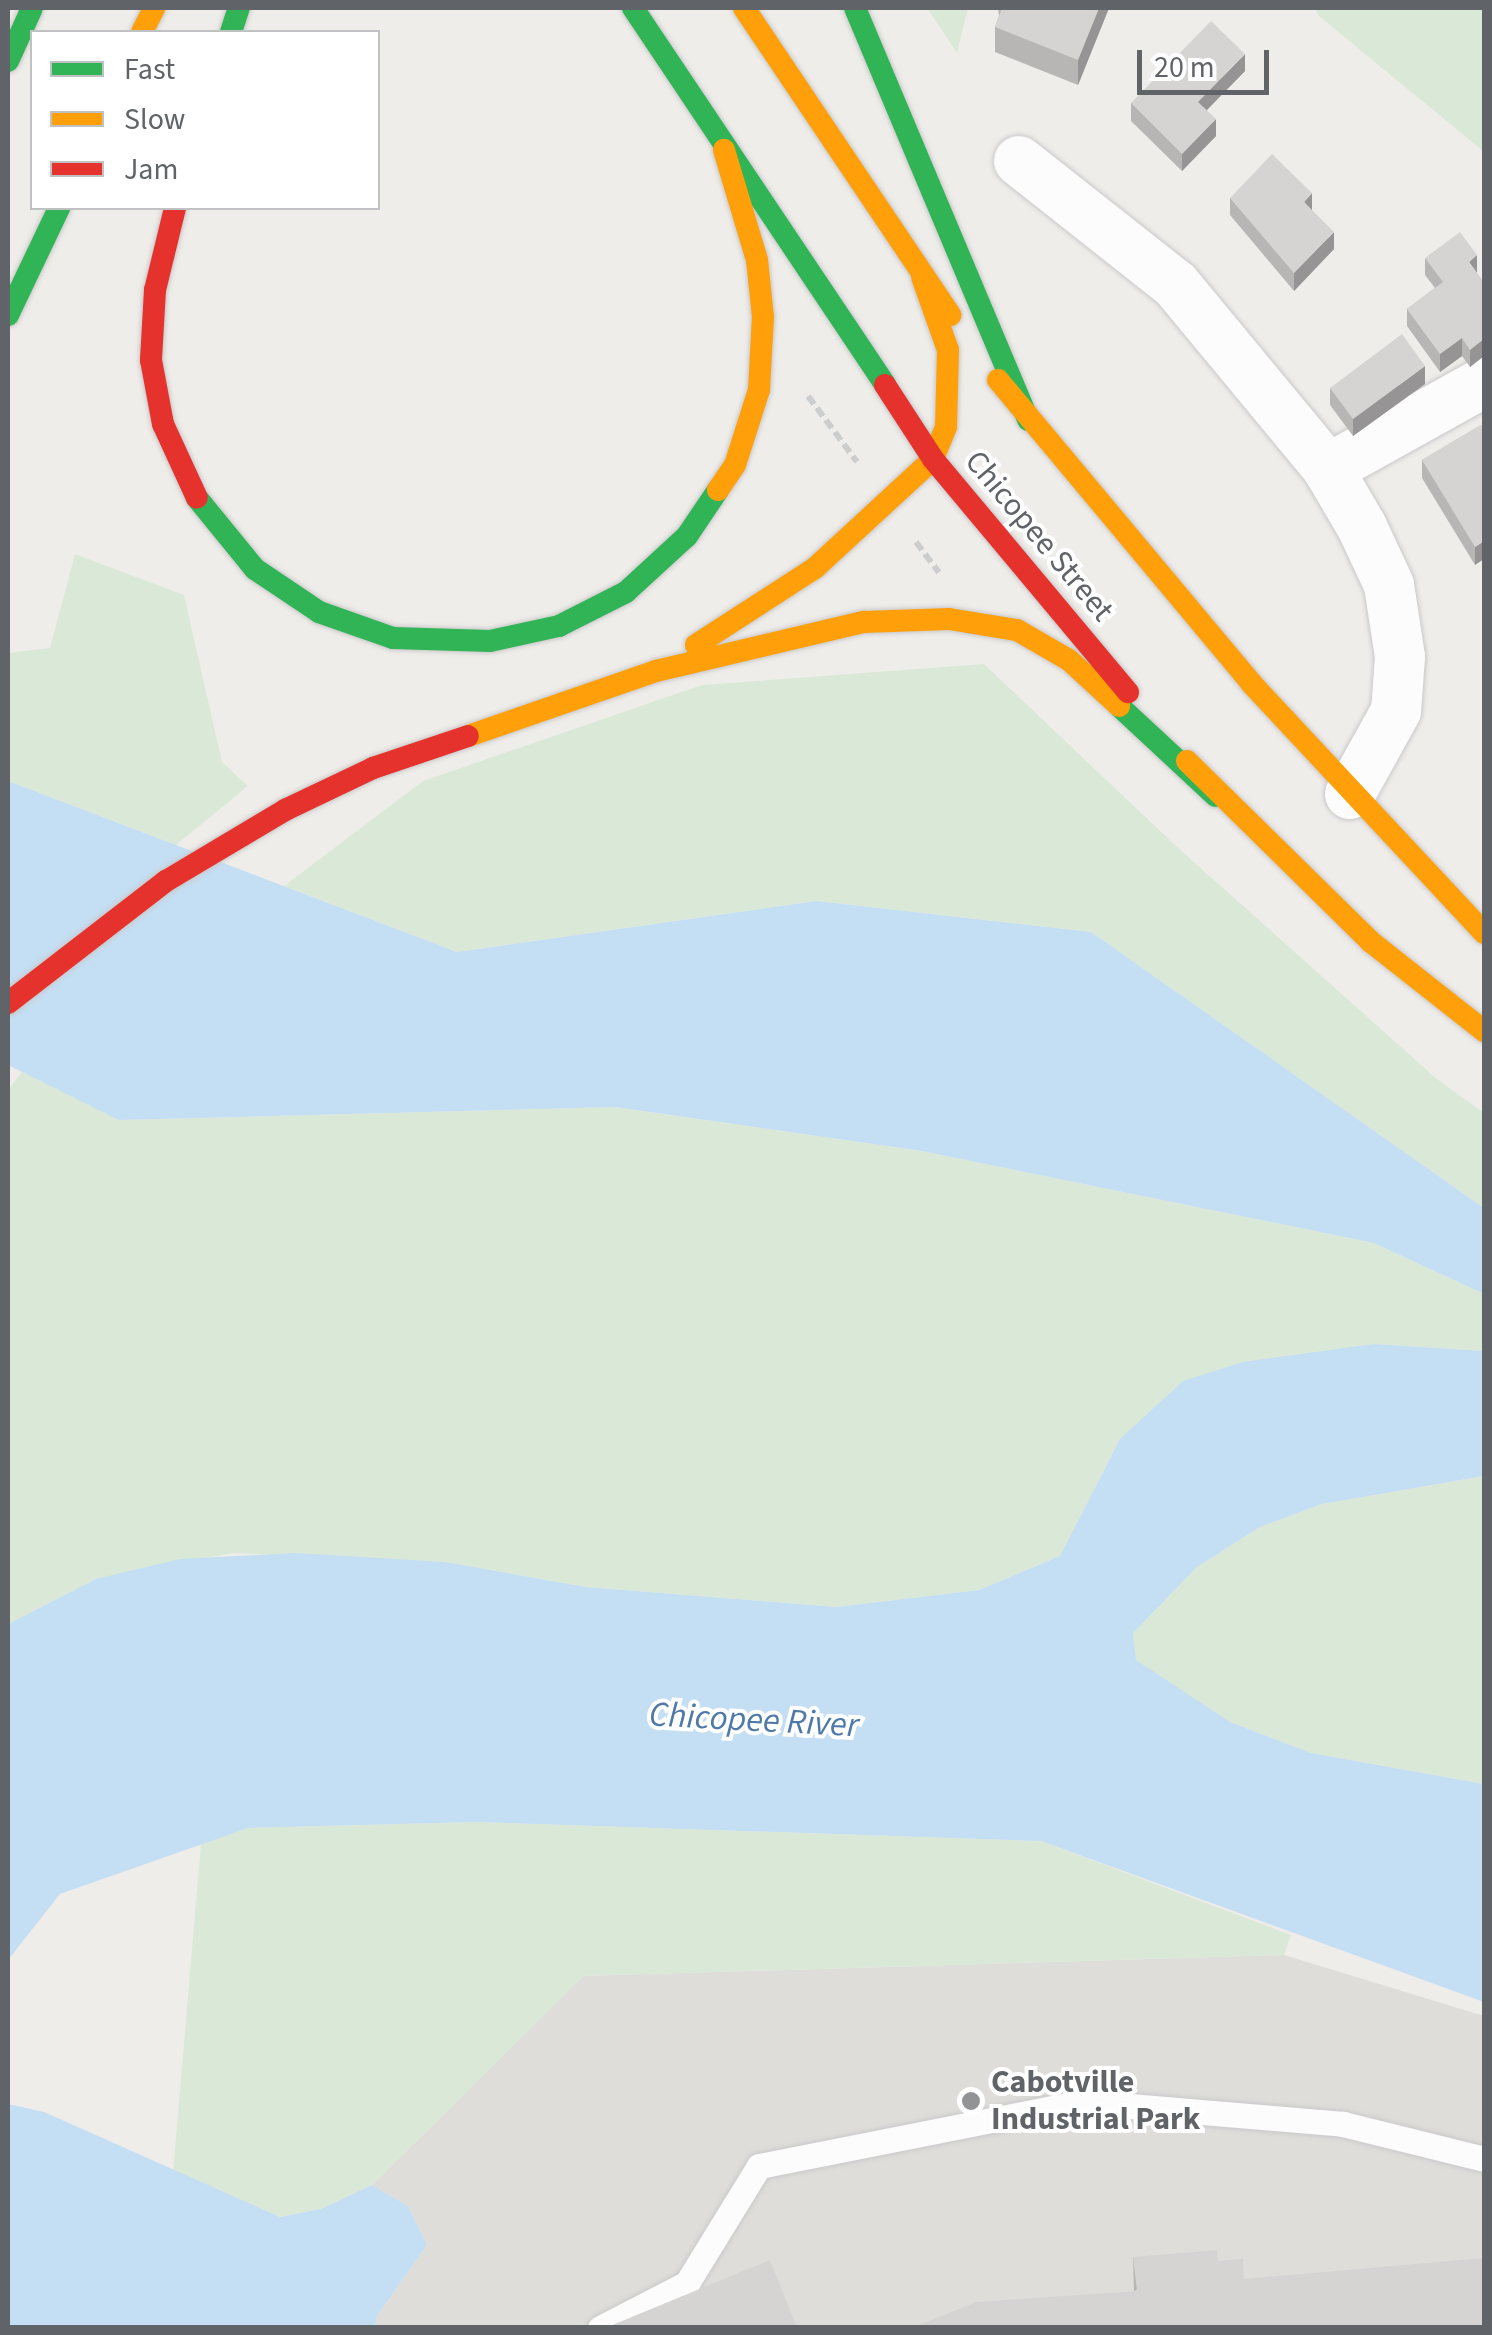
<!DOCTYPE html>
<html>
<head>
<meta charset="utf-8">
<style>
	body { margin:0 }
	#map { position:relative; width:1492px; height:2335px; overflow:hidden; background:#efedea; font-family:"Source Sans 3",sans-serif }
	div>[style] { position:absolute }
	.industrial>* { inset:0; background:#deddda }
	.green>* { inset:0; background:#dae9d7 }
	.water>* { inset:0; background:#c4def3 }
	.path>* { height:6px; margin-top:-3px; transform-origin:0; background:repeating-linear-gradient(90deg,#cbcecd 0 10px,transparent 0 15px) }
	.roads { filter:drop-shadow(0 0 2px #c9c9c9) drop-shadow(0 0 2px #c9c9c9) }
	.lane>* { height:25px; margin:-12.5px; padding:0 12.5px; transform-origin:12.5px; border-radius:12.5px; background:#fdfcfc }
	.street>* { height:50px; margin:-25px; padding:0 25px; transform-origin:25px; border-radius:25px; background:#fdfcfc }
	.fast>* { height:22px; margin:-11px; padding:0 11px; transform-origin:11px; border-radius:11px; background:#30b455 }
	.slow>* { height:22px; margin:-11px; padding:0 11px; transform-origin:11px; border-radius:11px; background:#ff9f0a }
	.jam>* { height:22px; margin:-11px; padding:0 11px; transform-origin:11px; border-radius:11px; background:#e5322d }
	.wall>* { inset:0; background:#b8b6b5 }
	.shaded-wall>* { inset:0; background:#969494 }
	.building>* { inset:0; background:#d6d4d3 }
	.dots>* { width:28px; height:28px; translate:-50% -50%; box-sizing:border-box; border:5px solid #fff; border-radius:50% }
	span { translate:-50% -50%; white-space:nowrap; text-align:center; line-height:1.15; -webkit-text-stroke:8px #fff; paint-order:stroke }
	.street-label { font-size:32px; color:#606367 }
	.poi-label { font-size:32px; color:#606367; font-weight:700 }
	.left { translate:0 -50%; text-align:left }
	.water-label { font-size:35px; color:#4e79a8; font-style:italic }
	.frame { position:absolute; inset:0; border:10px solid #606367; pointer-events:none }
	.legend { position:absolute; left:30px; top:30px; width:350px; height:180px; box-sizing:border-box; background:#fff; border:2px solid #bfc1c2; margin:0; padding:12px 18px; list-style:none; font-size:30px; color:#606367 }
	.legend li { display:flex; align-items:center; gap:20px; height:50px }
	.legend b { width:50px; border:2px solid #bfc1c2 }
	.scale { position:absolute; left:1137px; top:50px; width:132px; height:45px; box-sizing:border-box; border:5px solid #606367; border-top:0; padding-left:12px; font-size:30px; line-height:35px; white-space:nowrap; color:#606367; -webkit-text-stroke:8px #fff; paint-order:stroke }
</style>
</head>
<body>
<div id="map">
	<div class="industrial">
		<div style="clip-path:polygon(1284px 1955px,1484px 2016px,1484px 2327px,375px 2327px,377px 2316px,427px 2245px,408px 2206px,372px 2185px,583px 1976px)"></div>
	</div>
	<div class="green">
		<div style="clip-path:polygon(927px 8px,968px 8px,957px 53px)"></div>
		<div style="clip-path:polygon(1315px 8px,1484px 8px,1484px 152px,1319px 16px)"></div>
		<div style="clip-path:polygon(75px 554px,184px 595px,222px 762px,248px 786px,176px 845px,8px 781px,8px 653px,50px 648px)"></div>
		<div style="clip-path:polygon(984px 664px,1176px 846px,1437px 1079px,1484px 1113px,1484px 1208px,1091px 932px,816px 901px,457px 952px,284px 886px,423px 781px,702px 685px)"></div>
		<div style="clip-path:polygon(22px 1072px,120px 1120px,615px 1107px,922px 1151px,1374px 1243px,1484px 1294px,1484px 1351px,1374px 1344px,1120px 1439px,1060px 1556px,979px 1590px,837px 1607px,586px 1587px,445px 1562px,233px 1553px,96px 1579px,8px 1624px,8px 1090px)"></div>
		<div style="clip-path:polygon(1484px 1476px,1484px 1784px,1311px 1753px,1230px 1722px,1136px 1661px,1132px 1633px,1197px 1567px,1260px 1527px,1322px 1504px)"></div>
		<div style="clip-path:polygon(477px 1822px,1041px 1841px,1291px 1935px,1284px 1955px,583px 1976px,372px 2185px,321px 2209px,280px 2217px,173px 2172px,201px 1844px,248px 1828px)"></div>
	</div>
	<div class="water">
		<div style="clip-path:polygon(8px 781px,457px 952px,816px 901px,1091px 932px,1484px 1208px,1484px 1294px,1374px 1243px,922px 1151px,615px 1107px,119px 1120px,8px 1065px)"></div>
		<div style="clip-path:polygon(1374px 1344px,1484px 1351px,1484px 1476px,1322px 1504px,1260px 1527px,1197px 1567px,1133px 1633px,1136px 1660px,1230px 1722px,1311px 1753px,1484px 1784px,1484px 2002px,1041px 1841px,477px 1822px,248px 1828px,60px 1894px,8px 1960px,8px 1624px,96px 1579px,180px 1559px,296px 1553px,445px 1562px,586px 1587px,837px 1607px,979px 1590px,1060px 1556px,1120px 1439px,1183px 1381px,1243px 1362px)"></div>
		<div style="clip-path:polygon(8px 2104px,44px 2112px,280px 2217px,321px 2209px,372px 2185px,408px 2206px,427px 2245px,377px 2316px,375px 2327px,8px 2327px)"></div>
	</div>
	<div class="path">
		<div style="left:808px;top:396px;width:82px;rotate:53.4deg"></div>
		<div style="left:916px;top:542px;width:38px;rotate:53deg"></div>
	</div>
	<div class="roads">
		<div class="lane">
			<div style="left:600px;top:2328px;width:98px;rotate:-27.3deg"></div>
			<div style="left:687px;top:2283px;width:137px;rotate:-58.4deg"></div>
			<div style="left:759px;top:2166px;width:330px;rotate:-11.2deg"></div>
			<div style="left:1083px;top:2102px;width:261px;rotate:4.8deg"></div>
			<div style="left:1343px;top:2124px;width:145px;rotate:13.9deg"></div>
		</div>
		<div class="street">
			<div style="left:1019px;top:161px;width:200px;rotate:38.3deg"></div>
			<div style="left:1176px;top:285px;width:239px;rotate:50.4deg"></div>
			<div style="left:1328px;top:469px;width:67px;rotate:59.6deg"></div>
			<div style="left:1362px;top:527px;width:64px;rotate:65deg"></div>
			<div style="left:1389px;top:585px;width:73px;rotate:81.3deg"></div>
			<div style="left:1400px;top:657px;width:54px;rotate:94.2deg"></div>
			<div style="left:1396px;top:711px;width:95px;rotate:119deg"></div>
			<div style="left:1328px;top:469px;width:179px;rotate:-29.1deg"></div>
		</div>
		<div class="fast">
			<div style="left:633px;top:8px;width:453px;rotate:56.2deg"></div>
			<div style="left:855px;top:8px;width:447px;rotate:67.2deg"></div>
			<div style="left:231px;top:32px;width:25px;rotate:-72deg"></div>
			<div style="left:8px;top:61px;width:58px;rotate:-65.6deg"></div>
			<div style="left:8px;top:315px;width:119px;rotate:-64.5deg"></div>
			<div style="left:197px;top:498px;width:92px;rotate:50.8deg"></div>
			<div style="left:255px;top:569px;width:77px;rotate:33.9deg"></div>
			<div style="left:319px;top:612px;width:78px;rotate:19.4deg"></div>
			<div style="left:393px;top:638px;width:97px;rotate:1.8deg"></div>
			<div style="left:490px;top:641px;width:71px;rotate:-12.3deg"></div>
			<div style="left:559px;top:626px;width:75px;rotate:-26.9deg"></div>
			<div style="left:626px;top:592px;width:83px;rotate:-42.6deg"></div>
			<div style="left:687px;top:536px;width:55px;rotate:-56deg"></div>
			<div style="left:1119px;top:706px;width:132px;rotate:42.9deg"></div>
		</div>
		<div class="slow">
			<div style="left:744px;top:8px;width:370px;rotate:56.1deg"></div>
			<div style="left:142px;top:32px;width:27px;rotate:-63deg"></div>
			<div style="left:998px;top:380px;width:395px;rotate:50.1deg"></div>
			<div style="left:1251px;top:683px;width:342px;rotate:47deg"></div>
			<div style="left:718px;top:490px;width:30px;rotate:-56deg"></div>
			<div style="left:735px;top:465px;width:79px;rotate:-72.3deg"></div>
			<div style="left:759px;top:390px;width:73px;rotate:-86.9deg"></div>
			<div style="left:763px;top:317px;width:57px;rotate:-96deg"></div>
			<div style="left:757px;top:260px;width:115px;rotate:-106.7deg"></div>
			<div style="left:696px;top:645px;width:142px;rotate:-32.9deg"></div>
			<div style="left:815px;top:568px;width:161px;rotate:-42.7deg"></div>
			<div style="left:933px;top:459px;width:35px;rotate:-68deg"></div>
			<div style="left:946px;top:427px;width:77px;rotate:-88.5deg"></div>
			<div style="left:948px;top:350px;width:77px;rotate:-109.6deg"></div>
			<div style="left:468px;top:736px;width:199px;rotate:-19.1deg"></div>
			<div style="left:656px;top:671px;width:214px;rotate:-13.3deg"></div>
			<div style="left:864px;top:622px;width:85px;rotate:-2deg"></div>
			<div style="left:949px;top:619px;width:69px;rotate:9.2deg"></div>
			<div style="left:1017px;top:630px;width:60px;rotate:30deg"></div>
			<div style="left:1069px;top:660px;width:68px;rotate:42.6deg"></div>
			<div style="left:1187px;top:761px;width:258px;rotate:44.5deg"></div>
			<div style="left:1371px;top:942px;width:144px;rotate:38.2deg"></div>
		</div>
		<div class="jam">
			<div style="left:175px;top:208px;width:84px;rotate:103.7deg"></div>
			<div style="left:155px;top:290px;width:70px;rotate:93.3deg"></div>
			<div style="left:151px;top:360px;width:65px;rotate:79.4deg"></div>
			<div style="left:163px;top:424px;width:81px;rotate:65.3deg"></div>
			<div style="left:885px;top:385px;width:88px;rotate:57deg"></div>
			<div style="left:933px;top:459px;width:304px;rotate:50.1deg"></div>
			<div style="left:8px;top:1003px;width:200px;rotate:-37.7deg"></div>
			<div style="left:166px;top:881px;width:139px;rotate:-30.8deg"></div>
			<div style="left:285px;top:810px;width:98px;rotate:-25.5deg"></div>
			<div style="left:373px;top:768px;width:100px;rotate:-18.6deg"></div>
		</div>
	</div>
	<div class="wall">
		<div style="clip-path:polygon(998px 8px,1109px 8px,1078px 85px,995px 52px,995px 27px,999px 16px)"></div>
		<div style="clip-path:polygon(1245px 71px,1207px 110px,1216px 136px,1182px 171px,1131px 121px,1131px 103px)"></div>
		<div style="clip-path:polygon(1230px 198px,1312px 211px,1334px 249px,1294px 291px,1230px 215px)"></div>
		<div style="clip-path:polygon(1425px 258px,1477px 273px,1484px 283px,1484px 356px,1470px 367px,1462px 356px,1440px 372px,1407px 326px,1407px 309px,1435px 288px,1425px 275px)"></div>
		<div style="clip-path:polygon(1425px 384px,1353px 436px,1330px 405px,1330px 388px)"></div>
		<div style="clip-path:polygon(1481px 425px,1475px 565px,1422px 478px,1422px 460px)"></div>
		<div style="clip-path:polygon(1133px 2257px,1218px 2261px,1134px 2291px)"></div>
	</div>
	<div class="shaded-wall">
		<div style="clip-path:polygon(1099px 8px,1109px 8px,1078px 85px,1078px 60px)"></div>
		<div style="clip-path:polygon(1245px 54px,1245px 71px,1198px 119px,1198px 102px)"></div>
		<div style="clip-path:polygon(1216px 119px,1216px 136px,1182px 171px,1182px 154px)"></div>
		<div style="clip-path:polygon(1312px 193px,1312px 211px,1304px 202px)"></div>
		<div style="clip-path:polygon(1334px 232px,1334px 249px,1294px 291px,1294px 273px)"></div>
		<div style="clip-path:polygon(1477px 255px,1477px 273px,1469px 262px)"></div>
		<div style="clip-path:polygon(1484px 322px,1484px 356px,1470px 367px,1470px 350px)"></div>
		<div style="clip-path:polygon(1462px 338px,1462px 356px,1440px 372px,1440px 354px)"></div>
		<div style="clip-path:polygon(1425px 366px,1425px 384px,1353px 436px,1353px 419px)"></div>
		<div style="clip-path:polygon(1484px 541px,1484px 559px,1475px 565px,1475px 547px)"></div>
	</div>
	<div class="building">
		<div style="clip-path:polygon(1002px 8px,1099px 8px,1078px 60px,995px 27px)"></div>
		<div style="clip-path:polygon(1211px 21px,1245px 54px,1198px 102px,1216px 119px,1182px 154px,1131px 103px)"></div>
		<div style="clip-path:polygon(1272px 154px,1312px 193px,1304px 202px,1334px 232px,1294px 273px,1230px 198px)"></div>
		<div style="clip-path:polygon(1460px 232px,1477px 255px,1469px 262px,1484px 283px,1484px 339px,1470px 350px,1462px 338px,1440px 354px,1407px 309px,1443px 282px,1425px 258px)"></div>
		<div style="clip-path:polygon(1402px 334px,1425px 366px,1353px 419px,1330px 388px)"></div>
		<div style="clip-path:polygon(1481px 425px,1484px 430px,1484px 541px,1475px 547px,1422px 460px)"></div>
		<div style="clip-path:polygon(1217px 2250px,1218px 2261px,1243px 2259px,1244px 2279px,1484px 2258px,1484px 2328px,912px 2328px,976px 2302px,1137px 2291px,1133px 2257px)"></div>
		<div style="clip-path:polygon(770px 2260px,797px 2328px,605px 2328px)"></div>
	</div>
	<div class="dots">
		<div style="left:971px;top:2101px;background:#929395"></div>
	</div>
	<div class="street-label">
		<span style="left:1039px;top:536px;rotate:50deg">Chicopee Street</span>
	</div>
	<div class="poi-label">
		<span class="left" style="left:991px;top:2101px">Cabotville<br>Industrial Park</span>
	</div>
	<div class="water-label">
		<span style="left:754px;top:1720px;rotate:3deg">Chicopee River</span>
	</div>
	<div class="frame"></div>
	<ul class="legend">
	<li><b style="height:12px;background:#30b455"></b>Fast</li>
	<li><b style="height:12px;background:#ff9f0a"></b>Slow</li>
	<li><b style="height:12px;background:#e5322d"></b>Jam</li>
	</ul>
	<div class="scale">20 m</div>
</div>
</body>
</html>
